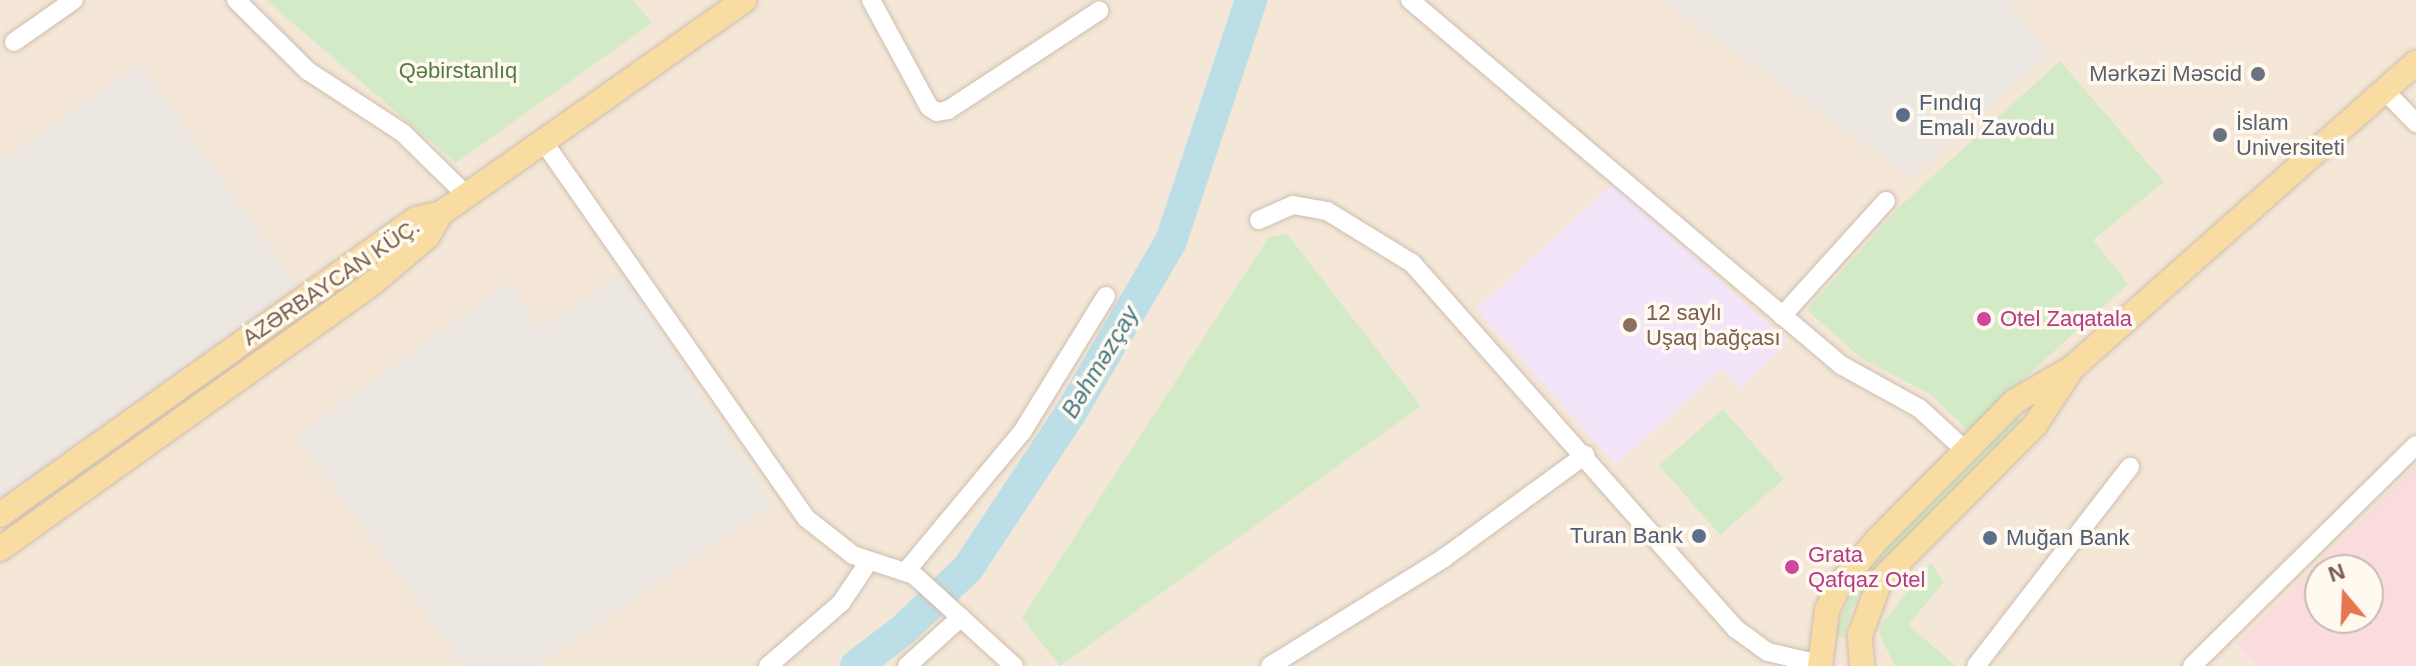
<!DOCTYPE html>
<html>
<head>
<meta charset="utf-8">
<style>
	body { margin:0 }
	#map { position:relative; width:2416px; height:666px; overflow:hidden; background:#fcf5e8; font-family:Helvetica,sans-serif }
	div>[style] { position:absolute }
	.residential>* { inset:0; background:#f4e7d7 }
	.industrial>* { inset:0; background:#ede7e1 }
	.education>* { inset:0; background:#f2e5f9 }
	.medical>* { inset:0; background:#fadbde }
	.green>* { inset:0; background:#d3eac6 }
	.river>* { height:32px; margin:-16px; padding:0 16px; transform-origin:16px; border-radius:16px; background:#bcdee6 }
	.roads { filter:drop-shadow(0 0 2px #cebdae) drop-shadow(0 0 2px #cebdae) }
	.minor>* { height:18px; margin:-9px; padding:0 9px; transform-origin:9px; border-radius:9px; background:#fff }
	.major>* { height:24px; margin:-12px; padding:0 12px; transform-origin:12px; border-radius:12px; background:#f9dca2 }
	.dots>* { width:22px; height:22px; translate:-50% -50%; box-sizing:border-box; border:4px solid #fff9ef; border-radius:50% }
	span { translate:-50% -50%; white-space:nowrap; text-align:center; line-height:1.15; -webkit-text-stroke:7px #fff9ef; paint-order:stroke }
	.park-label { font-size:22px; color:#537c44 }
	.worship-label { font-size:22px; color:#5b616d }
	.right { translate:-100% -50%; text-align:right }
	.left { translate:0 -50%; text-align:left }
	.service-label { font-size:22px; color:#4e5e75 }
	.street-label { font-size:22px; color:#765d4c }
	.education-label { font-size:22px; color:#785e54 }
	.hotel-label { font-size:22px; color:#b23c85 }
	.water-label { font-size:24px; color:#467b89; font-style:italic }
	.north { position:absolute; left:2304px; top:554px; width:80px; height:80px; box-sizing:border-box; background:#fff9ef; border:2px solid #c8bbae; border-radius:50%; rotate:341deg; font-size:22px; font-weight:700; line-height:32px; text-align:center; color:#765d4c }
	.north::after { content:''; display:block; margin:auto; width:28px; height:36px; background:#e47650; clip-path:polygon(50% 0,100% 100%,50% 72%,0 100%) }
</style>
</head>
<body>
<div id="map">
	<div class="residential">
		<div style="clip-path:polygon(evenodd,0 0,2416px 0,2416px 666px,0 666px,0 0,2320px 570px,2368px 570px,2368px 618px,2320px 618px,2320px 570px)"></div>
	</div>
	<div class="industrial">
		<div style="clip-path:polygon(1662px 0,2007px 0,2050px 53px,1911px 177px)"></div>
		<div style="clip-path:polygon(140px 63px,298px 287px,0 501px,0 162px)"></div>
		<div style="clip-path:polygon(622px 274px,774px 504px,535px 666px,465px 666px,296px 436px,509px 283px,540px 328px)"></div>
	</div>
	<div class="education">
		<div style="clip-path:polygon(1613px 184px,1788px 342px,1741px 388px,1723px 369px,1616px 464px,1476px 309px)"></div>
	</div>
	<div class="medical">
		<div style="clip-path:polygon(evenodd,2416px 465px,2416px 666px,2258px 666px,2237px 644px,2416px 465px,2320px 570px,2368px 570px,2368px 618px,2320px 618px,2320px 570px)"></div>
	</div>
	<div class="green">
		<div style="clip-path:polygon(266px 0,633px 0,652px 23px,456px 163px)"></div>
		<div style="clip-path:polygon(2060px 61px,2164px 182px,2093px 240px,2128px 284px,1968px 430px,1930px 394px,1861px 358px,1807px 310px,1899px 207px)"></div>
		<div style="clip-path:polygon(1287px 234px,1421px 406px,1060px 666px,1022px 618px,1269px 237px)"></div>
		<div style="clip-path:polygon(1723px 409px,1784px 479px,1720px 535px,1659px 465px)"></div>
		<div style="clip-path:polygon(2015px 414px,2023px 421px,1881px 565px,1852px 608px,1844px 638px,1834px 636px,1855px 580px)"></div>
		<div style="clip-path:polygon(1931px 563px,1944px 582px,1908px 625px,1956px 666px,1895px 666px,1880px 635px,1881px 625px)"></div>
	</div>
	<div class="river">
		<div style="left:856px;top:666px;width:59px;rotate:-37.5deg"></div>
		<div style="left:903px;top:630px;width:90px;rotate:-43.6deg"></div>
		<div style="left:968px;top:568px;width:185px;rotate:-56.5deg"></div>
		<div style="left:1070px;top:414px;width:200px;rotate:-59.7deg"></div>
		<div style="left:1171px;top:241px;width:254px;rotate:-71.6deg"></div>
	</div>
	<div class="roads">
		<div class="minor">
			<div style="left:236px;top:0;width:101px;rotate:44.6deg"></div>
			<div style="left:308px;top:71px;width:113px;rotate:33.1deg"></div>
			<div style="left:403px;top:133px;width:88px;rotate:44.5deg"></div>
			<div style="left:871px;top:0;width:122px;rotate:61.5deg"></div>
			<div style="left:929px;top:107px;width:9px;rotate:32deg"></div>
			<div style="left:937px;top:112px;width:11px;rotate:-10deg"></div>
			<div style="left:948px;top:110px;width:181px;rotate:-33.3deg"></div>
			<div style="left:1410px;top:0;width:565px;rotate:40.26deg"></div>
			<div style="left:1841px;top:365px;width:89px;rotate:28.9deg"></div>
			<div style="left:1919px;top:408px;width:64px;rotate:42.5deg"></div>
			<div style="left:14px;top:42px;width:73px;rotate:-35deg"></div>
			<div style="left:2385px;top:91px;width:45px;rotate:45.9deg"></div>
			<div style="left:543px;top:141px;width:460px;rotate:55.1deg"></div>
			<div style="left:806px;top:518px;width:60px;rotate:38.2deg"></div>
			<div style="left:853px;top:555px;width:64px;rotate:18.2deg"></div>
			<div style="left:914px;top:575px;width:135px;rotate:42.3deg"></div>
			<div style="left:1259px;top:220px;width:37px;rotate:-24deg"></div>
			<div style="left:1293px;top:205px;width:35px;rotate:10deg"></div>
			<div style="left:1327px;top:211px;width:100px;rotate:31.5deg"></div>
			<div style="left:1412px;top:263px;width:489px;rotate:48.5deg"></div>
			<div style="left:1736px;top:629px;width:39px;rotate:36deg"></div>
			<div style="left:1768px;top:652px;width:53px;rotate:13deg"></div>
			<div style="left:1782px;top:316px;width:155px;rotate:-47.9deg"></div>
			<div style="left:907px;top:570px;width:180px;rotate:-50.2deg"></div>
			<div style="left:1022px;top:432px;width:160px;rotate:-58.3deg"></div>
			<div style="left:768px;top:666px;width:96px;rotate:-40.8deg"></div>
			<div style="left:841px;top:603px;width:50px;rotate:-56.3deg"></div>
			<div style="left:907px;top:666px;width:73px;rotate:-42.2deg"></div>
			<div style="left:1270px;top:666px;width:205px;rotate:-31.8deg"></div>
			<div style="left:1444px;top:558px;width:175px;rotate:-36.1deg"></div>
			<div style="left:1976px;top:666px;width:252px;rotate:-52.3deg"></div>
			<div style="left:2192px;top:666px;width:315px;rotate:-44.6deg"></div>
		</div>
		<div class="major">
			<div style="left:0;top:515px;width:511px;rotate:-35.43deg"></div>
			<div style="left:416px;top:219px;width:25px;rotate:-12deg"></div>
			<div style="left:440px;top:214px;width:372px;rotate:-35.1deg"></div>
			<div style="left:0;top:549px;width:458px;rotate:-35.5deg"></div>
			<div style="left:373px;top:283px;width:72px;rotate:-40.5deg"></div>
			<div style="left:428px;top:236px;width:25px;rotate:-61deg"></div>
			<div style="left:1820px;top:666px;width:56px;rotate:-82.9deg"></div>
			<div style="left:1827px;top:610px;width:28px;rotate:-64deg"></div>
			<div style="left:1839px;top:585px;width:57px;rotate:-49.9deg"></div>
			<div style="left:1876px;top:541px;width:197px;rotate:-45.2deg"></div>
			<div style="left:2015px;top:401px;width:66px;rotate:-30.1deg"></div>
			<div style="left:2072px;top:368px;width:460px;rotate:-41.6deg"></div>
			<div style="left:1862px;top:666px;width:31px;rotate:-94deg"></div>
			<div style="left:1860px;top:635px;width:58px;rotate:-69.7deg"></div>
			<div style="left:1880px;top:581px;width:220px;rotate:-45.2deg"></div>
			<div style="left:2035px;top:425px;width:62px;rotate:-56.8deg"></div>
		</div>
	</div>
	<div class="dots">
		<div style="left:2258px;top:74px;background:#6b7280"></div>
		<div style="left:1903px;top:115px;background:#5c6f8a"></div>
		<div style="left:2220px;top:135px;background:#6b7280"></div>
		<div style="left:1984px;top:319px;background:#d1479c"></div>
		<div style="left:1630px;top:325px;background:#8d6e63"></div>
		<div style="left:1699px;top:536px;background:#5c6f8a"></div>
		<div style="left:1990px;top:538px;background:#5c6f8a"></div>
		<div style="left:1792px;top:567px;background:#d1479c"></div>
	</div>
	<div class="park-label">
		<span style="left:458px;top:71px">Qəbirstanlıq</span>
	</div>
	<div class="worship-label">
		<span class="right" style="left:2242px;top:74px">Mərkəzi Məscid</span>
		<span class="left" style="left:2236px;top:135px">İslam<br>Universiteti</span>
	</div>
	<div class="service-label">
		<span class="left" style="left:1919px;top:115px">Fındıq<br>Emalı Zavodu</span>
		<span class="right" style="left:1683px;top:536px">Turan Bank</span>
		<span class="left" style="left:2006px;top:538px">Muğan Bank</span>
	</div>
	<div class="street-label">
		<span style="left:331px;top:282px;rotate:-34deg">AZƏRBAYCAN KÜÇ.</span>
	</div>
	<div class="education-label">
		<span class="left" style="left:1646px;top:325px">12 saylı<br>Uşaq bağçası</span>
	</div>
	<div class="hotel-label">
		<span class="left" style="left:2000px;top:319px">Otel Zaqatala</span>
		<span class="left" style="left:1808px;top:567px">Grata<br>Qafqaz Otel</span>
	</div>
	<div class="water-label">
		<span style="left:1100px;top:362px;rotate:-59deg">Bəhməzçay</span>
	</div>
	<div class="north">N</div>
</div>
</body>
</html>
